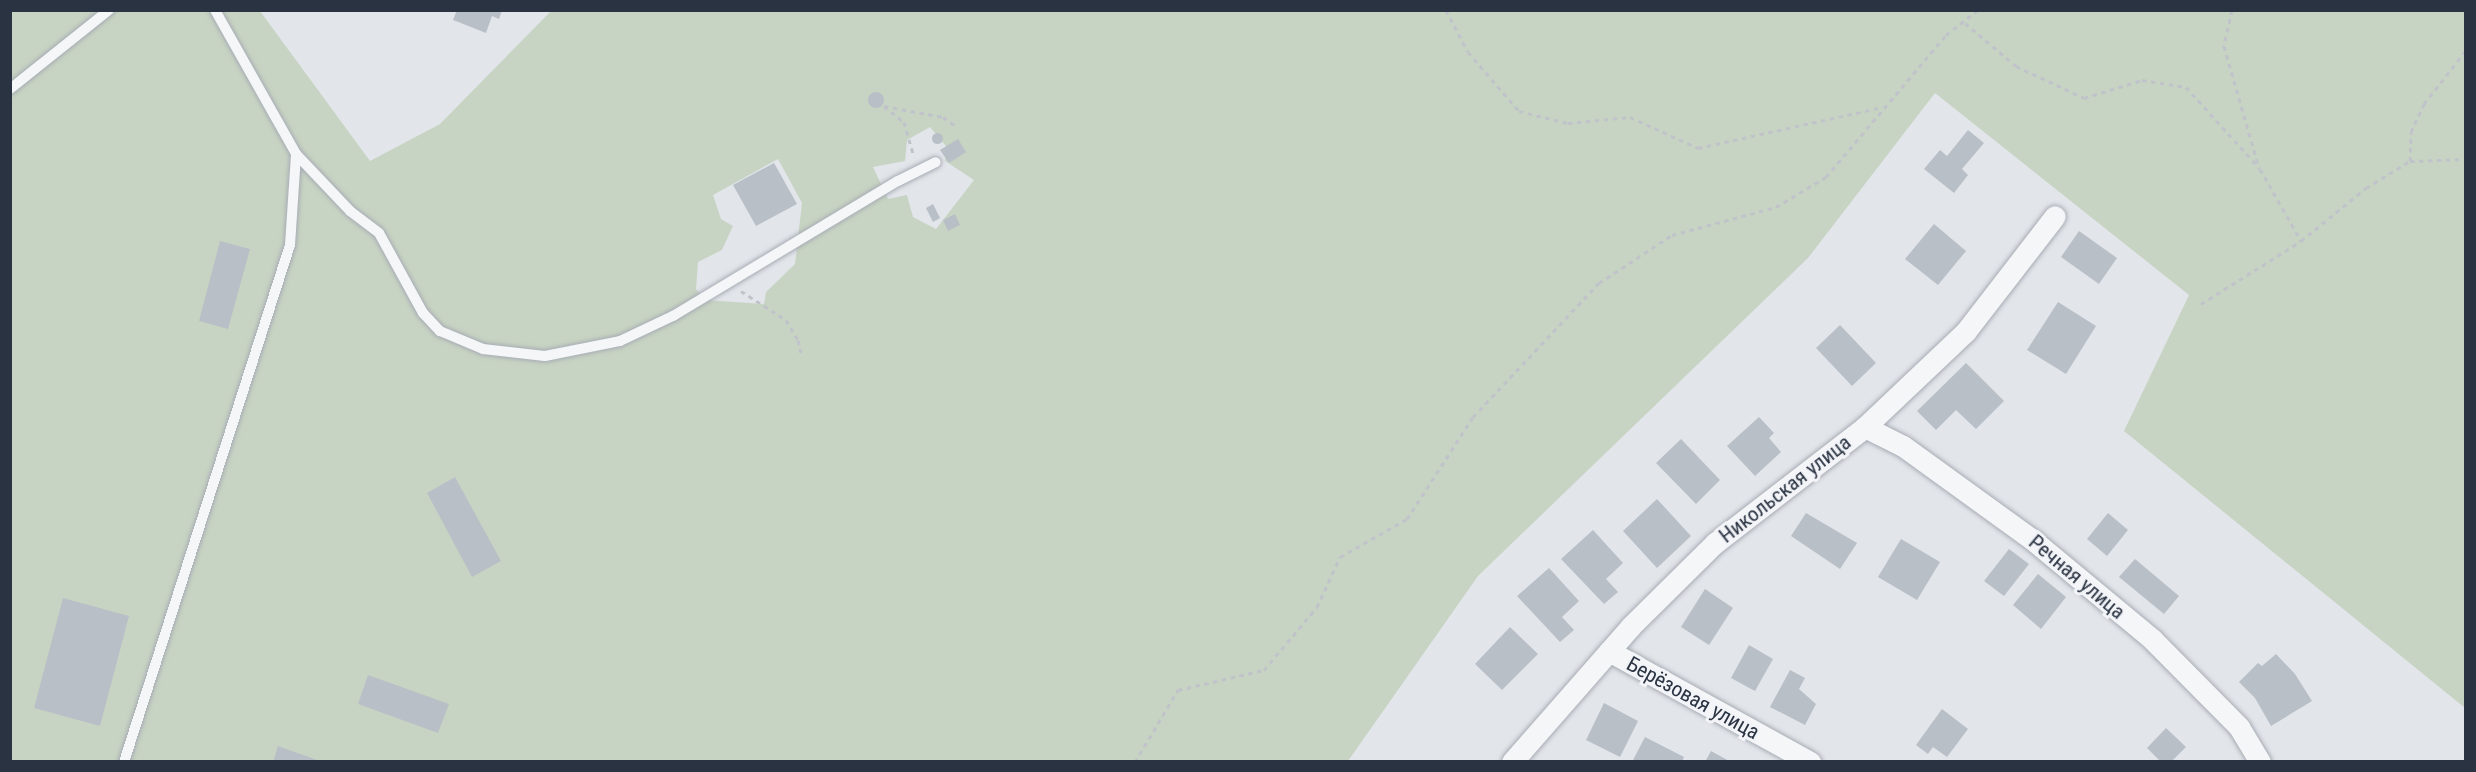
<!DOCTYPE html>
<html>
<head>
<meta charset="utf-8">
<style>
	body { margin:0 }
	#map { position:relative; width:2476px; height:772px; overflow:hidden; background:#e2e5ea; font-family:"Roboto Condensed",sans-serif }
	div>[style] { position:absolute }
	.green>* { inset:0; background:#c8d4c3 }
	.building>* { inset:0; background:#b9bfc7 }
	.round { border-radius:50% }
	.path>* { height:3px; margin-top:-1.5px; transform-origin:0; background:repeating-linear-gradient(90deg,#c0c3c9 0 4.5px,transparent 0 9px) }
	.roads { filter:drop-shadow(0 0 2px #a7acb4) drop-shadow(0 0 2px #a7acb4) }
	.service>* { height:10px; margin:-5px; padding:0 5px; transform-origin:5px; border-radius:5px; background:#f5f6f8 }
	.minor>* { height:21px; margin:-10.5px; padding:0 10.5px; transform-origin:10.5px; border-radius:10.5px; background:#f5f6f8 }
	span { translate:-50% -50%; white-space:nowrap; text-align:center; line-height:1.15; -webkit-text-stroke:6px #f2f4f8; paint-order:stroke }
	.street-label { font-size:21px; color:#2a3342 }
	.frame { position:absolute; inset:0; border:12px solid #2a3342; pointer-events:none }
</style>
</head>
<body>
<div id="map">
	<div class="green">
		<div style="clip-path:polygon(evenodd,10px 11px,260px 11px,370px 161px,440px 124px,551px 11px,2465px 11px,2465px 708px,2124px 431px,2189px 295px,1935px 93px,1808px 258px,1478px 576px,1348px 761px,11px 761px,10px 11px,930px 127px,946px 146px,945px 161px,974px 180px,936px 229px,913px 217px,907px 195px,888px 199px,873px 167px,905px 161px,907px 140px,930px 127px,10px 11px,778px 159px,802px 203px,795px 264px,766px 292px,764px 304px,705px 300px,696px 289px,698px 262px,722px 250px,733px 226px,721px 219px,713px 195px,778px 159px)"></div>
	</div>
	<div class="building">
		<div style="clip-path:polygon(457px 10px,502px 10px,499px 19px,492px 16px,486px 33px,453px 20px)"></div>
		<div class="round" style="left:868px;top:92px;width:16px;height:16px"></div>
		<div style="clip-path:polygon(1968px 130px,1984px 143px,1962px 169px,1968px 175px,1954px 193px,1924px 169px,1940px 150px,1947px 156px)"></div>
		<div class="round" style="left:931.5px;top:132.5px;width:11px;height:11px"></div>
		<div style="clip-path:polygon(958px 139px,966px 152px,949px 163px,940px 150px)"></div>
		<div style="clip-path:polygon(774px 163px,797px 204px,756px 226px,733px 185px)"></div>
		<div style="clip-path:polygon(933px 204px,940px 218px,933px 222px,926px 208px)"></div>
		<div style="clip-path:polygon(955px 214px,960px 225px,948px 231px,943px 220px)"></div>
		<div style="clip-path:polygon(1934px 224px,1966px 251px,1938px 285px,1905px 259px)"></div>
		<div style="clip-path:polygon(2079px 231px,2117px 258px,2099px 284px,2061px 257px)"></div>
		<div style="clip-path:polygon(220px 241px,250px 249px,228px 329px,199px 321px)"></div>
		<div style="clip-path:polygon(2058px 302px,2096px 326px,2066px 374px,2027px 350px)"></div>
		<div style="clip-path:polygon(1840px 325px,1876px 363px,1852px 386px,1816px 348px)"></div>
		<div style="clip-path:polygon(1966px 363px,2004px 401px,1976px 429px,1956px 410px,1936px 430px,1917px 411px)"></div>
		<div style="clip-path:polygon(1759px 417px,1774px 433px,1769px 438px,1781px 452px,1755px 476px,1727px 446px)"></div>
		<div style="clip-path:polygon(1681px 439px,1720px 480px,1696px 504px,1656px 463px)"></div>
		<div style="clip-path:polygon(455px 477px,501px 561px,472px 577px,427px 493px)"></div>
		<div style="clip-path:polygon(1657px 499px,1691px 536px,1657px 568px,1623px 531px)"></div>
		<div style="clip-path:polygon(1806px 513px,1857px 543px,1840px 569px,1791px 536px)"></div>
		<div style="clip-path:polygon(2108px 513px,2128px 530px,2107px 556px,2087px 539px)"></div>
		<div style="clip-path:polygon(1593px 530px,1623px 563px,1606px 579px,1618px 592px,1604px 604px,1561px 559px)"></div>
		<div style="clip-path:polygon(1901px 539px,1940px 562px,1917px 600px,1878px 577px)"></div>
		<div style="clip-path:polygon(2009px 549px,2029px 564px,2004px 596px,1984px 581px)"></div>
		<div style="clip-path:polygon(2135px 559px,2179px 596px,2164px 614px,2119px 577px)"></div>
		<div style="clip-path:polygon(1549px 568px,1579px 601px,1562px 617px,1574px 630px,1560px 642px,1517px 596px)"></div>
		<div style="clip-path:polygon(2038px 574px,2066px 597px,2041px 629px,2013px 605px)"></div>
		<div style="clip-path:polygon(1705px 589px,1733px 608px,1709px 645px,1681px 627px)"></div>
		<div style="clip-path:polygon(63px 598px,129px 616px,100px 726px,34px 708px)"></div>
		<div style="clip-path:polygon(1510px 627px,1538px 654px,1502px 690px,1475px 664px)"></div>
		<div style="clip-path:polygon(1749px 645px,1773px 659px,1755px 691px,1731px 678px)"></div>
		<div style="clip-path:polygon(2276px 654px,2295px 674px,2312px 701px,2271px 726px,2255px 698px,2239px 682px,2258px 663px,2262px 666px)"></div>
		<div style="clip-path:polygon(1790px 670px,1805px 678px,1799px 689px,1816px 704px,1805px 725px,1770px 707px)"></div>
		<div style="clip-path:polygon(368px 675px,449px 704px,438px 733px,358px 704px)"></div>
		<div style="clip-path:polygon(1604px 703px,1638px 721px,1620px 757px,1586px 740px)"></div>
		<div style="clip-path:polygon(1942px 709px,1968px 729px,1947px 757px,1933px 747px,1928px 754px,1916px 745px)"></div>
		<div style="clip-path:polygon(2166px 728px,2186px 747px,2171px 762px,2161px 762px,2147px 748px)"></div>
		<div style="clip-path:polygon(1645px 737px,1684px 757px,1682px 762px,1632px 762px)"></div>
		<div style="clip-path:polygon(278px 746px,320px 761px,320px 762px,273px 762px)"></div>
		<div style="clip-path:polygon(1711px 751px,1731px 762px,1705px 762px)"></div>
	</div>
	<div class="path">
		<div style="left:1446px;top:10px;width:47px;rotate:62.4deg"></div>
		<div style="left:1468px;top:52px;width:78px;rotate:49.2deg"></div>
		<div style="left:1519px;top:111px;width:50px;rotate:13.8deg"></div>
		<div style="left:1568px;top:123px;width:62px;rotate:-5.5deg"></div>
		<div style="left:1630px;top:117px;width:75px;rotate:24.5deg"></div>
		<div style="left:1698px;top:148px;width:189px;rotate:-12.5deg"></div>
		<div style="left:2232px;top:10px;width:37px;rotate:103deg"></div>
		<div style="left:2224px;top:46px;width:127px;rotate:74deg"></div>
		<div style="left:1965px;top:23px;width:67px;rotate:40.1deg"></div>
		<div style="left:2016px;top:66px;width:75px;rotate:25.2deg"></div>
		<div style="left:2084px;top:98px;width:61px;rotate:-17.2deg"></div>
		<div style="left:2142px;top:80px;width:45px;rotate:9deg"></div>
		<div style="left:2186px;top:87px;width:110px;rotate:47.9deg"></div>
		<div style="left:2260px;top:169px;width:83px;rotate:60.3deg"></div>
		<div style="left:2301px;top:241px;width:84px;rotate:-39.2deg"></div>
		<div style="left:2366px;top:188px;width:52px;rotate:-31.5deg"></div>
		<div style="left:2410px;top:161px;width:56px;rotate:-2deg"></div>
		<div style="left:884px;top:106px;width:60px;rotate:10.6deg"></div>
		<div style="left:943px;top:117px;width:16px;rotate:35deg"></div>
		<div style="left:884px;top:106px;width:26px;rotate:39deg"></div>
		<div style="left:904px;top:122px;width:36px;rotate:74deg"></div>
		<div style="left:2410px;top:161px;width:29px;rotate:-88deg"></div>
		<div style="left:2411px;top:132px;width:31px;rotate:-65deg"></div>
		<div style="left:2424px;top:104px;width:68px;rotate:-52.1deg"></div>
		<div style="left:741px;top:291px;width:54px;rotate:32.8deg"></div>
		<div style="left:786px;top:320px;width:23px;rotate:59deg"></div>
		<div style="left:798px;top:340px;width:13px;rotate:77deg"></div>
		<div style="left:2201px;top:304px;width:118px;rotate:-32.2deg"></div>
		<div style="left:1135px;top:762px;width:84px;rotate:-59.2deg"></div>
		<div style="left:1178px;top:690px;width:88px;rotate:-13.1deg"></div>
		<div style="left:1264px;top:670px;width:82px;rotate:-49.9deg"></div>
		<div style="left:1317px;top:607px;width:55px;rotate:-65.3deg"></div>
		<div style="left:1340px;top:557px;width:77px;rotate:-29.6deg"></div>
		<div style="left:1407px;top:519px;width:121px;rotate:-57.1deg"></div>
		<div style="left:1473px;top:417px;width:184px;rotate:-46.8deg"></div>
		<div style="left:1599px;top:283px;width:87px;rotate:-33.3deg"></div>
		<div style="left:1672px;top:235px;width:108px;rotate:-15.1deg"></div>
		<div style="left:1776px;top:207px;width:58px;rotate:-31deg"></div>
		<div style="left:1826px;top:177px;width:186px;rotate:-49.8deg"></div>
		<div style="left:1946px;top:35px;width:41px;rotate:-38deg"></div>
	</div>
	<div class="roads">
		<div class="service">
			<div style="left:215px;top:10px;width:165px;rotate:60.6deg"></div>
			<div style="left:296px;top:154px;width:79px;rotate:46.5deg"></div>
			<div style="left:350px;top:211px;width:36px;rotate:37deg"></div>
			<div style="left:379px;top:233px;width:91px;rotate:61.2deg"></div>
			<div style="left:423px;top:313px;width:25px;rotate:47deg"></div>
			<div style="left:440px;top:331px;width:47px;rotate:22.7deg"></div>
			<div style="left:483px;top:349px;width:62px;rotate:6.4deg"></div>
			<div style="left:545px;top:356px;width:76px;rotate:-11.3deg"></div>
			<div style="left:620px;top:341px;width:59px;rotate:-25.3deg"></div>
			<div style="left:673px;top:316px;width:262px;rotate:-31deg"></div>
			<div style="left:898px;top:181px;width:42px;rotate:-26.6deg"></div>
			<div style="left:10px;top:89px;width:127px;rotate:-38.6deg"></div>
			<div style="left:124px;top:762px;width:543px;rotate:-72.2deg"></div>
			<div style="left:290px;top:245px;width:91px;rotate:-86.2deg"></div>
		</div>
		<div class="minor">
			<div style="left:1865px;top:427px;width:42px;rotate:26.6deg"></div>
			<div style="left:1903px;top:446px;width:162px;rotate:35.9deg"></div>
			<div style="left:2034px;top:541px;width:153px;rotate:39.7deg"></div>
			<div style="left:2152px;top:639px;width:124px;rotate:45.3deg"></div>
			<div style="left:2239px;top:727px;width:41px;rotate:59deg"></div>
			<div style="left:1609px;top:651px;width:230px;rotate:28.9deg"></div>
			<div style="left:1512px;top:762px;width:181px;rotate:-48.8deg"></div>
			<div style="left:1631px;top:626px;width:118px;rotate:-44.7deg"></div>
			<div style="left:1715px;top:543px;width:190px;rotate:-37.7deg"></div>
			<div style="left:1865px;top:427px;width:139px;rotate:-43.5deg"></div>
			<div style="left:1966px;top:331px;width:145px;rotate:-52.3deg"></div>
		</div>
	</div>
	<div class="street-label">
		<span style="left:1785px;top:489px;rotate:-38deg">Никольская улица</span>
		<span style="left:2077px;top:577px;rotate:40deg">Речная улица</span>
		<span style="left:1693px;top:698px;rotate:29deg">Берёзовая улица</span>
	</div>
	<div class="frame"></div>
</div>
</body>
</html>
